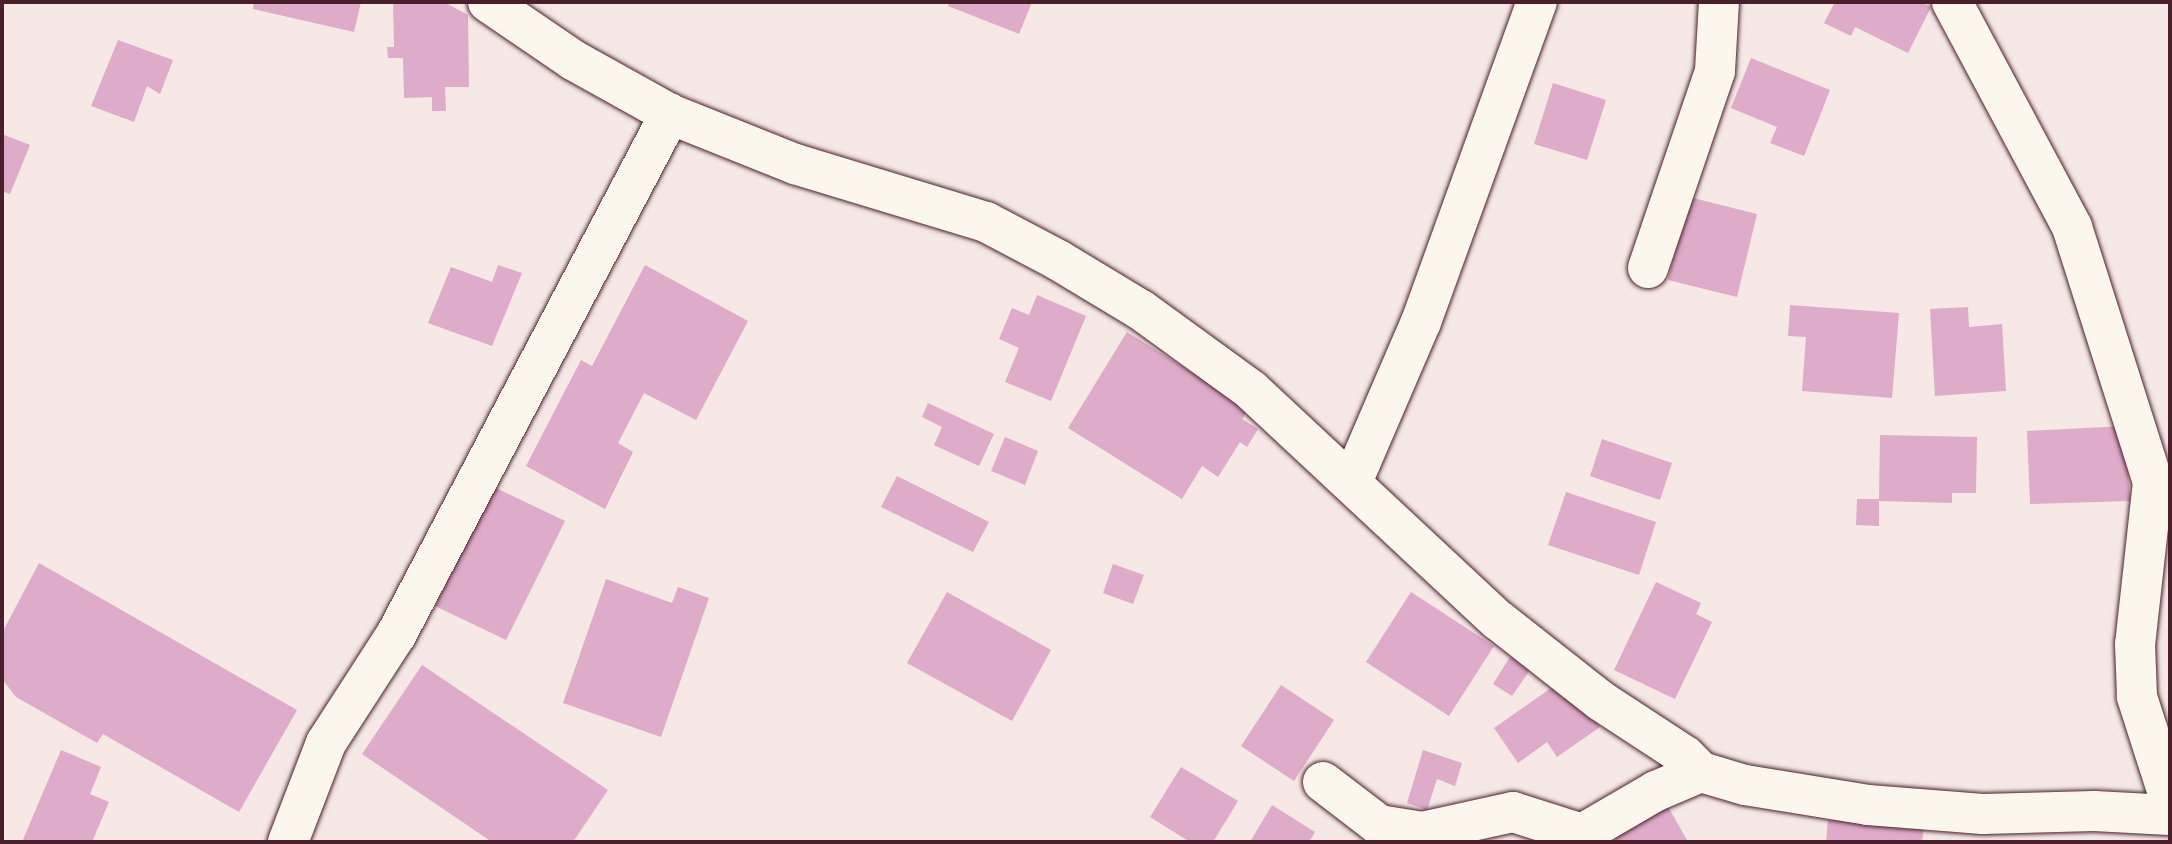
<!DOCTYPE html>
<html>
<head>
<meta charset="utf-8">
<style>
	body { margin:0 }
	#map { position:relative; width:2172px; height:844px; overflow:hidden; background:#f5e8e5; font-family:"Balsamiq Sans",sans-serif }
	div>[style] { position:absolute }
	.building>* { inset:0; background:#deabc8 }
	.roads { filter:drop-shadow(0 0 2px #4a1f2b) drop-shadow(0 0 2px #4a1f2b) }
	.minor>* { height:40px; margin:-20px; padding:0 20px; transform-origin:20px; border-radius:20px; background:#fbf7ec }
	span { translate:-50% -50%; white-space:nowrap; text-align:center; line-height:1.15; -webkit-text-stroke:7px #fbf7ec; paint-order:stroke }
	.frame { position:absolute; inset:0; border:4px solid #4a1f2b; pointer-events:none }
</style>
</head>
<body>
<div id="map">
	<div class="building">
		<div style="clip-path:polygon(254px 2px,361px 2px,354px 32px,253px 9px)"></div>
		<div style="clip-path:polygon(393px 2px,444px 2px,468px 15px,469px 87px,445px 87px,446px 111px,432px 111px,432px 97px,404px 98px,403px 58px,388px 58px,387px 47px,394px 47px)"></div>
		<div style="clip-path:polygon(950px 2px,1032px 2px,1019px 34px,948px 6px)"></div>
		<div style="clip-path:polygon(1835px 2px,1921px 2px,1931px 7px,1908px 53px,1855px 27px,1851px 36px,1824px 23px)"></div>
		<div style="clip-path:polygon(118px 40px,173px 60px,160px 94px,147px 86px,134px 122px,91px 106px)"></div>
		<div style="clip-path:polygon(1751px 58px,1830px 90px,1804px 156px,1770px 143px,1777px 127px,1731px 108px)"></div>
		<div style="clip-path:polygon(1553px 83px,1606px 100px,1587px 160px,1534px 144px)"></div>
		<div style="clip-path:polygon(2px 134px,30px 145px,10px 194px,2px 191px)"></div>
		<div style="clip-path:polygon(1689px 197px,1757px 214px,1737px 297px,1668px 280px)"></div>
		<div style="clip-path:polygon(498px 265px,522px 273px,492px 346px,428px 323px,451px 267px,492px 282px)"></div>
		<div style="clip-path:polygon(645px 265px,748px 321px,696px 420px,644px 393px,618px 443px,633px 452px,605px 509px,526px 466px,581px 360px,592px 366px)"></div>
		<div style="clip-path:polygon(1037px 295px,1086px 316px,1051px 401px,1005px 382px,1019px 348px,999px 339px,1012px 308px,1029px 315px)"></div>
		<div style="clip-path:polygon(1790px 305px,1899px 313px,1892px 398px,1802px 391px,1806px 337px,1788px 336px)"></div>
		<div style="clip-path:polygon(1968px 307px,1969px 327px,2002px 324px,2006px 391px,1935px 396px,1930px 309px)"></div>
		<div style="clip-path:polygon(1127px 332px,1249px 408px,1242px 419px,1258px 429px,1247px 447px,1240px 442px,1218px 477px,1202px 466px,1182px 499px,1068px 428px)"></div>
		<div style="clip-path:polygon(928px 403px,994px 434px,979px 466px,934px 445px,942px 427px,922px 417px)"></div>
		<div style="clip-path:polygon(2125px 426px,2130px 501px,2030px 504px,2027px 431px)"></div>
		<div style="clip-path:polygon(1880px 435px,1977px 437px,1976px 493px,1952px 493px,1952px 503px,1879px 501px,1879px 526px,1856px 525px,1857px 499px,1879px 499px)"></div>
		<div style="clip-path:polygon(1005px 437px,1038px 451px,1025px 485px,991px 471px)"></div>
		<div style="clip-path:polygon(1602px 439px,1672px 463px,1660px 500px,1590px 476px)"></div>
		<div style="clip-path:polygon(897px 476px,989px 522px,973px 552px,881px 507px)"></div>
		<div style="clip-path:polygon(494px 487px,565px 521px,506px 640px,435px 606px)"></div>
		<div style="clip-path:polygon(1566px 492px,1656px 522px,1639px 575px,1548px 545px)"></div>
		<div style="clip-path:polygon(39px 563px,297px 710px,239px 812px,103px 734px,97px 743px,16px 697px,2px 679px,2px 633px)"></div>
		<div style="clip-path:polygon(1113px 564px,1144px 575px,1133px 604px,1103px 593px)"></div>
		<div style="clip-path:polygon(606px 579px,672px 603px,678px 587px,709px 598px,661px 737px,563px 703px)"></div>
		<div style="clip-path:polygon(1656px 582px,1701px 603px,1696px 614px,1712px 622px,1675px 699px,1614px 670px)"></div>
		<div style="clip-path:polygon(947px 592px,1051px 650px,1012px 721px,907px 663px)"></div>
		<div style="clip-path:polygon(1411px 592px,1494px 646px,1449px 716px,1366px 662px)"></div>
		<div style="clip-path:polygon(1510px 657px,1530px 670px,1512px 696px,1493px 684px)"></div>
		<div style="clip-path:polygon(422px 665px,608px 790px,573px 842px,492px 842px,362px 754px)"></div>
		<div style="clip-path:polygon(1281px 685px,1334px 720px,1294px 781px,1241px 746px)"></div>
		<div style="clip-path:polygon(1554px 686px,1563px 699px,1575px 690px,1600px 727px,1557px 757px,1547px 742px,1518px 763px,1494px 728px)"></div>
		<div style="clip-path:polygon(61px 750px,101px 767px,90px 794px,109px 802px,92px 842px,22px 842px)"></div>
		<div style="clip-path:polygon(1423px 750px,1462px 763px,1455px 786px,1437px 779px,1427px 810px,1407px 803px)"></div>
		<div style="clip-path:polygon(1181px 767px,1238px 801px,1213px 842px,1190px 842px,1150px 817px)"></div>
		<div style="clip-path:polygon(1666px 803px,1688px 842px,1617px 842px,1613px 834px)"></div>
		<div style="clip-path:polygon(1272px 805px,1315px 832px,1309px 842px,1250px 842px)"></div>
		<div style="clip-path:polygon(1828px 820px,1924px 828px,1922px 842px,1826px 842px)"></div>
	</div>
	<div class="roads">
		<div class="minor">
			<div style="left:488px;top:2px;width:103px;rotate:34.3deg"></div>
			<div style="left:573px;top:60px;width:111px;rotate:29.1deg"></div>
			<div style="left:670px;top:114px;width:135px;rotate:21.8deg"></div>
			<div style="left:795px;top:164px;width:200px;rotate:16.9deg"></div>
			<div style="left:986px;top:222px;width:81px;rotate:27.8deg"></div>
			<div style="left:1058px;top:260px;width:97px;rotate:31.1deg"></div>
			<div style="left:1141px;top:310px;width:136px;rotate:36deg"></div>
			<div style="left:1251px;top:390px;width:338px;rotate:43deg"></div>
			<div style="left:1498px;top:620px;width:131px;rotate:38.2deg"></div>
			<div style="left:1601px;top:701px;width:100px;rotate:33.2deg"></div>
			<div style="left:1685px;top:756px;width:23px;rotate:45deg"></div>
			<div style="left:1701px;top:772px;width:46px;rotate:16.5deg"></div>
			<div style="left:1745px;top:785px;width:125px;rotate:9.2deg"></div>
			<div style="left:1868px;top:805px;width:115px;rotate:4.5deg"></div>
			<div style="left:1983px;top:814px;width:111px;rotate:-1.5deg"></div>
			<div style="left:2094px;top:811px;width:76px;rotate:3deg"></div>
			<div style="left:1952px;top:2px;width:255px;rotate:61.9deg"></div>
			<div style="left:2072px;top:227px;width:268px;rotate:72.4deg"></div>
			<div style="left:2153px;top:482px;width:163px;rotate:96.3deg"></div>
			<div style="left:2135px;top:644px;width:53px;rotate:87.8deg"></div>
			<div style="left:2137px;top:697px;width:108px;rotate:72.2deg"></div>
			<div style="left:1648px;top:268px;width:208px;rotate:-71.2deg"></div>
			<div style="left:1715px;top:71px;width:69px;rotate:-86.7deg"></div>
			<div style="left:1352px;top:482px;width:174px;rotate:-66.7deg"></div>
			<div style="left:1421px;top:322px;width:340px;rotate:-70.1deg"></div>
			<div style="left:1323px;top:782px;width:71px;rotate:37.5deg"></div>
			<div style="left:1379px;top:825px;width:44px;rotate:9.2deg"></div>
			<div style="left:1422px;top:832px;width:93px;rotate:-12.4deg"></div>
			<div style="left:1513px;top:812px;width:72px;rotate:17.7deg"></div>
			<div style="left:1582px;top:834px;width:86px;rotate:-30.2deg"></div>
			<div style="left:1656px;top:791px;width:49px;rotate:-22.9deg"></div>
			<div style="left:288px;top:842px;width:106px;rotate:-69deg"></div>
			<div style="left:326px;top:743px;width:129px;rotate:-57.1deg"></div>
			<div style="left:396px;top:635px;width:589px;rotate:-62.26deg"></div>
		</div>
	</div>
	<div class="frame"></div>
</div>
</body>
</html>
